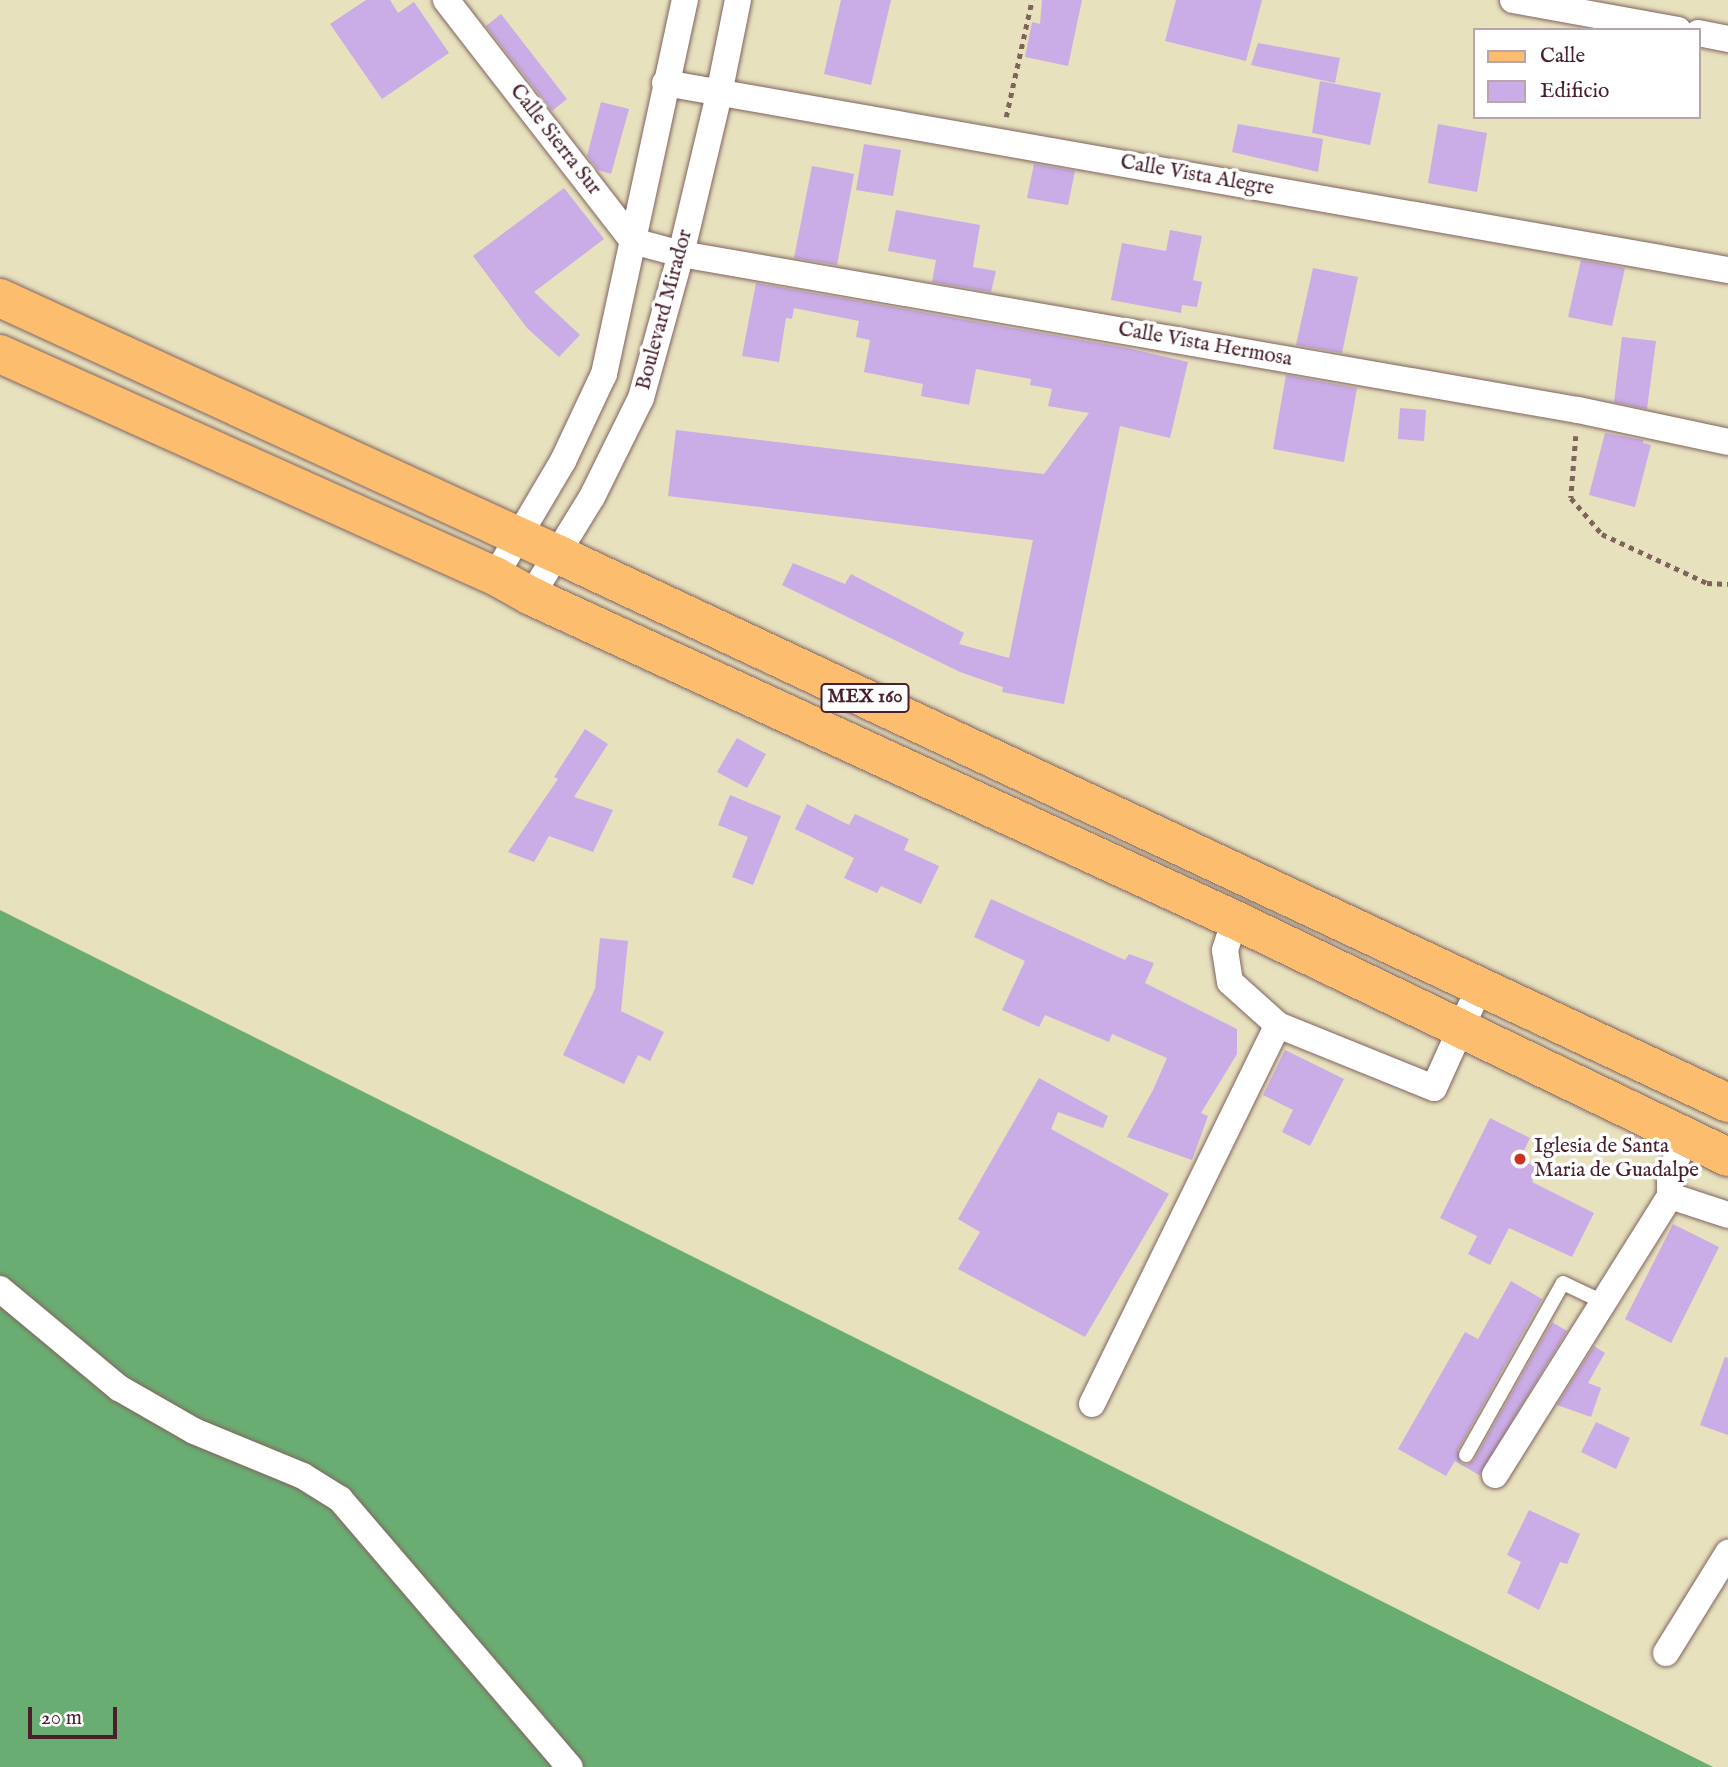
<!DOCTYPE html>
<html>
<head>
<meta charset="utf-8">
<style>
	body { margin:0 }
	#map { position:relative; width:1728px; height:1767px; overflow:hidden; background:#e7e1be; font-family:"IM FELL English",serif }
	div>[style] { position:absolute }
	.forest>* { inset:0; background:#6aad72 }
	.building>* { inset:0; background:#caace6 }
	.path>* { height:4.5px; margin-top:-2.25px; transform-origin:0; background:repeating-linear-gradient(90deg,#81635e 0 5px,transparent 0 10px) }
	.roads { filter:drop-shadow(0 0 2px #81635e) drop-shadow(0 0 2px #81635e) }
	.lane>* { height:14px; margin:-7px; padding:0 7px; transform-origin:7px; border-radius:7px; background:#fff }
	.street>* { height:26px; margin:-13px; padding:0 13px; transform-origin:13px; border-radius:13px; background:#fff }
	.primary>* { height:38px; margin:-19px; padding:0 19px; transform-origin:19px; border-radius:19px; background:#fcbd6f }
	.dots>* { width:19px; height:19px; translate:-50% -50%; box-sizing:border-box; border:4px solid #fff; border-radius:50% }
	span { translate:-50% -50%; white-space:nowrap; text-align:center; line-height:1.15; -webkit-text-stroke:7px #fff; paint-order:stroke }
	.shield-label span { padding:2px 5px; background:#fff; border:2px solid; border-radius:5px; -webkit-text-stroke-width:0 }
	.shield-label { font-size:19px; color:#4a1f2b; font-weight:700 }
	.street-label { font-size:21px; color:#4a1f2b }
	.poi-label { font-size:21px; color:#4a1f2b }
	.left { translate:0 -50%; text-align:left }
	.legend { position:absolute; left:1473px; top:28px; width:228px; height:91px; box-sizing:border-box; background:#fff; border:2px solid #b7a5aa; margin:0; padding:9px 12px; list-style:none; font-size:21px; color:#4a1f2b }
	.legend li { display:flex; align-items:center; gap:14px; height:35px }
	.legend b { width:35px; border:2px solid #b7a5aa }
	.scale { position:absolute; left:28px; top:1707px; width:89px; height:32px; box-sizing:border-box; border:4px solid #4a1f2b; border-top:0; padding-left:9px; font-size:21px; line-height:24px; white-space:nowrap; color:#4a1f2b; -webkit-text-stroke:5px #fff; paint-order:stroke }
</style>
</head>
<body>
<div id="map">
	<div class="forest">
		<div style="clip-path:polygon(0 910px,1713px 1767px,0 1767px)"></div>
	</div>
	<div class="building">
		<div style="clip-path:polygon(366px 0,390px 0,398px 13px,414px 2px,449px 53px,382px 99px,330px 24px)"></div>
		<div style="clip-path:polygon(841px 0,891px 0,871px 85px,824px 74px)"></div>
		<div style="clip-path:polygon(1042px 0,1082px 0,1068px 66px,1025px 57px,1032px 22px,1040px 24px)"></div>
		<div style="clip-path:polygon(1176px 0,1262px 0,1246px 61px,1165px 41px)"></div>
		<div style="clip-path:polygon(501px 14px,567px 99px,552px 111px,486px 26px)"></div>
		<div style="clip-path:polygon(1258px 43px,1340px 58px,1335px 83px,1251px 65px)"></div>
		<div style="clip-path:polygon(1320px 81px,1381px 93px,1370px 145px,1312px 133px)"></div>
		<div style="clip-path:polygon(601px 102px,629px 109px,611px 174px,598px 170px,587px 156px)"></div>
		<div style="clip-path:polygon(1238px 124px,1323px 139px,1318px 172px,1232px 152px)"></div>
		<div style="clip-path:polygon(1438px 124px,1487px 133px,1477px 192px,1428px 183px)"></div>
		<div style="clip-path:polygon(864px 144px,901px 150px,893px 196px,856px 190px)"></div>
		<div style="clip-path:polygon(1034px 164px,1075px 171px,1068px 205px,1027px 198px)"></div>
		<div style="clip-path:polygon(812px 166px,854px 174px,837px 265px,794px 258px)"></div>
		<div style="clip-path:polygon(564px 188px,604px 239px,534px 292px,580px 335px,559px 357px,527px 328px,473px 256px)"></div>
		<div style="clip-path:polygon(896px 210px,980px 225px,973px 267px,996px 271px,991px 292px,932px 282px,936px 260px,888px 251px)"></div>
		<div style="clip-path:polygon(1170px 230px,1202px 236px,1193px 280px,1202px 282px,1197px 307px,1182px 305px,1181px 313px,1111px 300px,1122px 243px,1166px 251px)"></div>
		<div style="clip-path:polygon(1581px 260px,1625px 268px,1612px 326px,1568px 317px)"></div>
		<div style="clip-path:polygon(1313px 268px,1358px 277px,1342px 353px,1296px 345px)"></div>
		<div style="clip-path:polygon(756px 283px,1127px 348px,1188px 362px,1170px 438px,1120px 426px,1064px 704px,1002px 692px,1003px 687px,960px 672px,782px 585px,793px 563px,845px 584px,851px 574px,964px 633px,959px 644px,1009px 658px,1033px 540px,668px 496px,676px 430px,1044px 474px,1089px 413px,1048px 406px,1052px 389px,1030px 385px,1031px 379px,976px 369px,969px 405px,921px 396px,923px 384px,864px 372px,870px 340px,856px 337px,859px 321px,794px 308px,792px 319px,786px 318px,779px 362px,742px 356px)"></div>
		<div style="clip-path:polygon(1622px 337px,1656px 341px,1647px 409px,1614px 402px)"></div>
		<div style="clip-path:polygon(1286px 375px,1357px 388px,1344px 462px,1273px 449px)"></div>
		<div style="clip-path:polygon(1400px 408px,1426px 410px,1424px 441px,1398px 439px)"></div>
		<div style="clip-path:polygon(1605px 433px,1643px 440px,1643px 443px,1651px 445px,1635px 507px,1589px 495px)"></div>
		<div style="clip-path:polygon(585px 729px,608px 744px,574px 797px,613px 810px,593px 852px,549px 836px,534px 862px,508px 852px,558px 779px,554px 777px)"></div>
		<div style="clip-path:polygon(737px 738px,766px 754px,747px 788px,717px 772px)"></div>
		<div style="clip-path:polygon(730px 795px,781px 816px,753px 885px,732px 877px,748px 837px,718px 825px)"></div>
		<div style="clip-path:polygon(807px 804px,849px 825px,855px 814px,909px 839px,904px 850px,939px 866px,921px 904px,881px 886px,877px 893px,844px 878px,854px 858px,795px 829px)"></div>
		<div style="clip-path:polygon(991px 899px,1125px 960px,1129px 954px,1154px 963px,1145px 983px,1237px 1029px,1237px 1054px,1201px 1113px,1208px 1116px,1192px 1160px,1127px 1137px,1153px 1090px,1167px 1058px,1112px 1034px,1109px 1042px,1045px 1015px,1039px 1027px,1002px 1010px,1025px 961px,974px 937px)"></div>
		<div style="clip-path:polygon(600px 938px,628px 941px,621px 1011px,664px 1032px,650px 1061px,638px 1055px,624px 1084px,563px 1055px,595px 989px)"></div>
		<div style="clip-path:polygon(1285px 1050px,1344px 1079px,1310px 1146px,1282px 1132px,1293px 1110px,1263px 1095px)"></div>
		<div style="clip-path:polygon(1039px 1078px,1108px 1116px,1103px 1128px,1058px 1112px,1051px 1129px,1169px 1194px,1085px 1337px,958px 1269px,980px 1232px,958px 1219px)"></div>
		<div style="clip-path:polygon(1490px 1118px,1530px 1138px,1520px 1159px,1538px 1168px,1532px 1182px,1594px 1213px,1572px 1257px,1509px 1228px,1490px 1265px,1468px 1254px,1477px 1236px,1440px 1218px)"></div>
		<div style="clip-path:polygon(1673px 1224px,1719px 1247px,1671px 1343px,1625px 1319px)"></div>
		<div style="clip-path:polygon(1511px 1281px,1542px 1299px,1458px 1450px,1461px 1463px,1467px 1465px,1474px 1460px,1552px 1322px,1567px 1331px,1479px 1475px,1455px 1461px,1446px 1476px,1398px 1449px,1465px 1332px,1478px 1339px)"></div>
		<div style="clip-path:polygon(1594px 1346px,1605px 1353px,1588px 1383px,1601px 1388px,1591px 1417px,1557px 1405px)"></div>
		<div style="clip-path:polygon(1725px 1357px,1728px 1358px,1728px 1435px,1700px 1425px)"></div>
		<div style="clip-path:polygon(1596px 1422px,1630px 1438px,1616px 1469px,1581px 1452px)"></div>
		<div style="clip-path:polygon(1529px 1510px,1580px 1534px,1567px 1564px,1560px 1562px,1539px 1610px,1507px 1593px,1521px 1562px,1507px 1555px)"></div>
	</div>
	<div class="path">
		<div style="left:1006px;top:117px;width:120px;rotate:-77.5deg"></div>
		<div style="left:1576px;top:436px;width:62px;rotate:94.6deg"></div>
		<div style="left:1571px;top:498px;width:48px;rotate:49.3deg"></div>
		<div style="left:1602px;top:534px;width:116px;rotate:25deg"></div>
		<div style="left:1707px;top:583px;width:21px;rotate:3deg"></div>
	</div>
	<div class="roads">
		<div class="lane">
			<div style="left:1466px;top:1455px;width:197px;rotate:-60.6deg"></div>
			<div style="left:1563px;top:1283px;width:44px;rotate:25.4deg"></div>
		</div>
		<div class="street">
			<div style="left:446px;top:0;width:305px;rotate:52.2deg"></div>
			<div style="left:633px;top:241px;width:50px;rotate:15.2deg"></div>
			<div style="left:681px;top:254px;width:910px;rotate:9.87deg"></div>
			<div style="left:1578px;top:410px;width:153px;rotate:12deg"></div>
			<div style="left:1513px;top:0;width:168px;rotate:10.3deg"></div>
			<div style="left:1698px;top:33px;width:31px;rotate:11deg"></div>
			<div style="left:665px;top:83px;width:1079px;rotate:9.98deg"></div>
			<div style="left:495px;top:576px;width:134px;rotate:-59.4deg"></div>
			<div style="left:563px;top:461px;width:96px;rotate:-64.8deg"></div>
			<div style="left:604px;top:374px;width:383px;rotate:-77.8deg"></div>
			<div style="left:531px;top:596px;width:116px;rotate:-58.4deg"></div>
			<div style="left:592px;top:497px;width:110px;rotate:-63.7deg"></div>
			<div style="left:641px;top:398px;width:149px;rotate:-74.5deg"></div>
			<div style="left:681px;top:254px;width:164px;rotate:-76.6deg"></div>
			<div style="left:719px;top:94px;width:96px;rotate:-78.6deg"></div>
			<div style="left:1278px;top:1025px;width:168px;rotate:22deg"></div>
			<div style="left:1434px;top:1088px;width:112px;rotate:-65.7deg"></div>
			<div style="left:1670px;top:1196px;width:61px;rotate:18.1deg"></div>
			<div style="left:0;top:1289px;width:155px;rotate:39.8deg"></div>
			<div style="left:119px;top:1388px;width:86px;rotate:29.8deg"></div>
			<div style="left:194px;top:1431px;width:118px;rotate:22.4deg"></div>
			<div style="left:303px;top:1476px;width:44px;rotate:31.9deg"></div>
			<div style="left:340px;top:1499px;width:353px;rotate:49.4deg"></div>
			<div style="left:1092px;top:1404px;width:422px;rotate:-63.9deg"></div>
			<div style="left:1278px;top:1025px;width:64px;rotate:-138.1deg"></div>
			<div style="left:1230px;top:982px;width:32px;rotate:-99deg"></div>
			<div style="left:1225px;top:950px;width:32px;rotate:-72deg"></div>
			<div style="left:1495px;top:1475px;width:329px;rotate:-57.9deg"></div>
			<div style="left:1670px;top:1196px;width:25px;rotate:-90deg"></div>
			<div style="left:1670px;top:1171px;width:38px;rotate:-62deg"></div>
			<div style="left:1666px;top:1653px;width:118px;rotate:-58.2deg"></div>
		</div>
		<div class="primary">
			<div style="left:0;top:298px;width:611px;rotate:24.68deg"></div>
			<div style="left:555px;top:553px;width:1296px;rotate:25.12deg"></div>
			<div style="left:0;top:354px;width:543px;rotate:24.16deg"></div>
			<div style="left:495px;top:576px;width:41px;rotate:29.1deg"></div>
			<div style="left:531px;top:596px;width:775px;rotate:24.71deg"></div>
			<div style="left:1235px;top:920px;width:547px;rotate:25.68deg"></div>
		</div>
	</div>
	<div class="dots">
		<div style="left:1520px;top:1159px;background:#c8321e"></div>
	</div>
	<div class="shield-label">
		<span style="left:865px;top:698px">MEX 160</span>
	</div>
	<div class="street-label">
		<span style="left:555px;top:140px;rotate:52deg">Calle Sierra Sur</span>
		<span style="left:1197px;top:176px;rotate:10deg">Calle Vista Alegre</span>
		<span style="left:665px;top:310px;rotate:-75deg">Boulevard Mirador</span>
		<span style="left:1205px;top:345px;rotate:10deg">Calle Vista Hermosa</span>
	</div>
	<div class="poi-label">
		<span class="left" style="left:1534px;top:1159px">Iglesia de Santa<br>Maria de Guadalpe</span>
	</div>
	<ul class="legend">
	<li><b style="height:9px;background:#fcbd6f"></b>Calle</li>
	<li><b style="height:19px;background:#caace6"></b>Edificio</li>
	</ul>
	<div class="scale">20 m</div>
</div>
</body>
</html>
